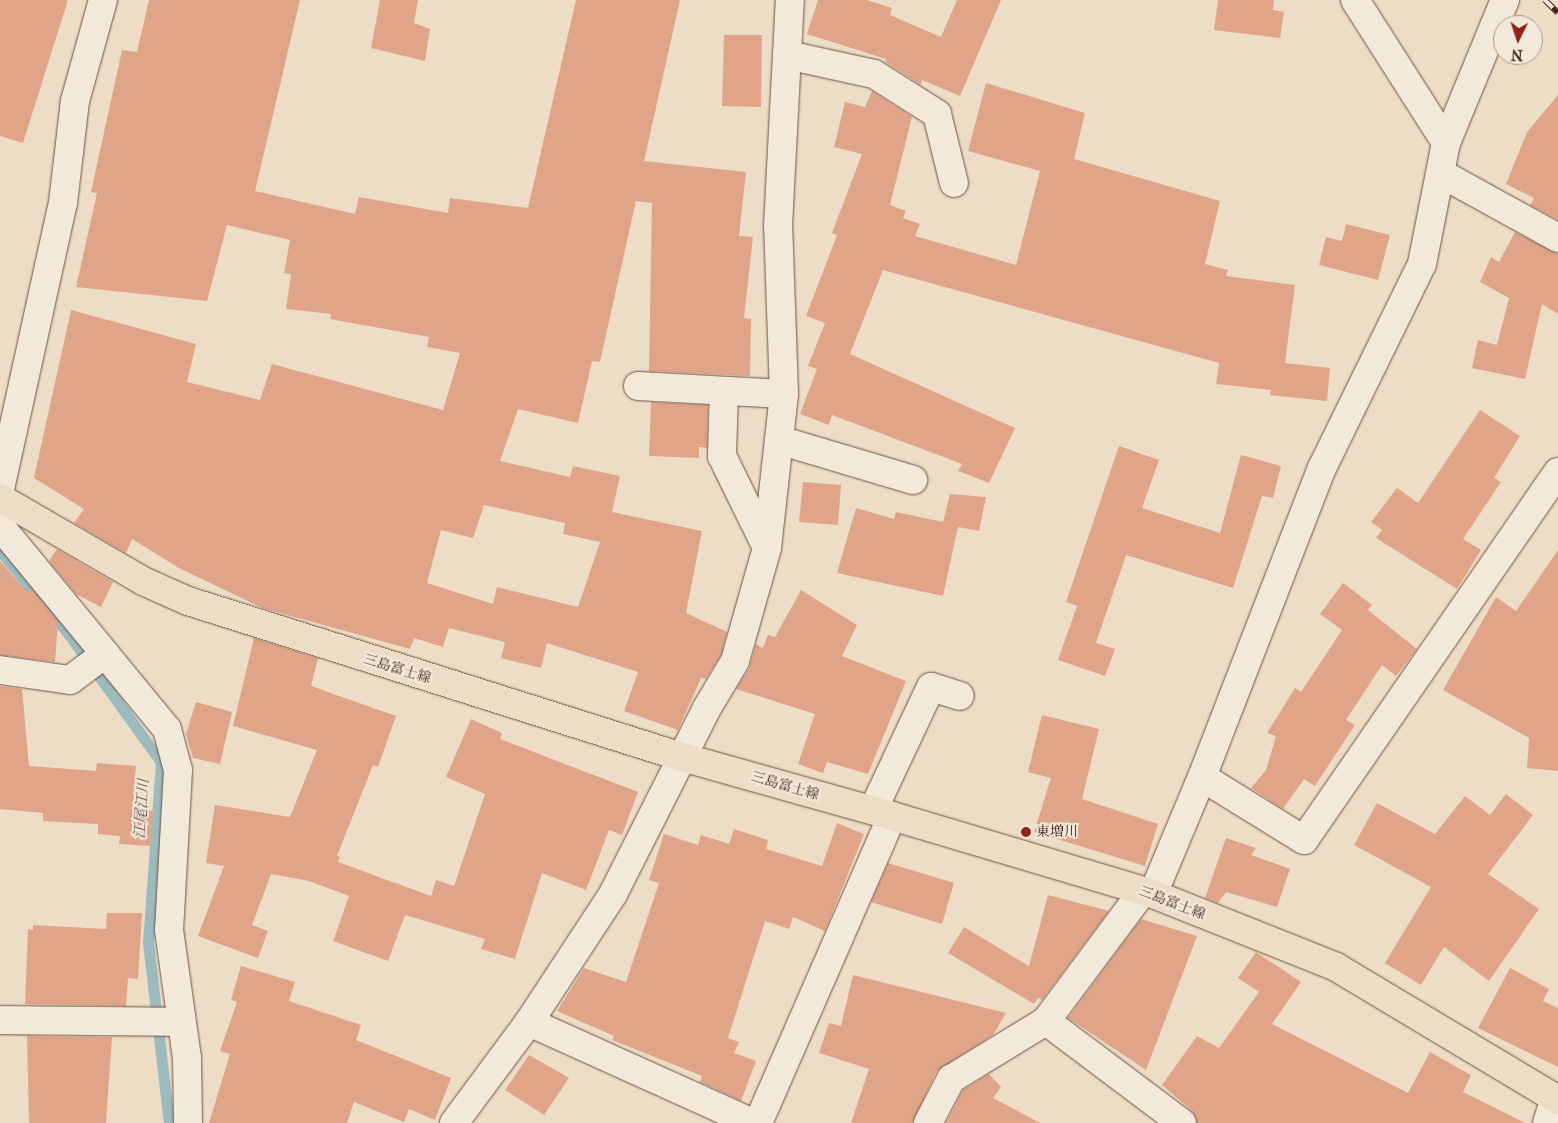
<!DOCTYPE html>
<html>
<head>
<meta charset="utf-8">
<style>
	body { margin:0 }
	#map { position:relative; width:1558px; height:1123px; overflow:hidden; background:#edddc6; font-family:"IM FELL Great Primer","Noto Serif JP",serif }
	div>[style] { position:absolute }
	.stream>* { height:11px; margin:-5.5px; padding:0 5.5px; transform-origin:5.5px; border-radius:5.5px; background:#9dbabf }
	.building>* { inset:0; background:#e0a589 }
	.roads { filter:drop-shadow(0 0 1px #6e5241) drop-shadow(0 0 1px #6e5241) }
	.minor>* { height:28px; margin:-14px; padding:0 14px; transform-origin:14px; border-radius:14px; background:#f3e9da }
	.major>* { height:28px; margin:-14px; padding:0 14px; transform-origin:14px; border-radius:14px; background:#edddc6 }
	.rail>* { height:5.5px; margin-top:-2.75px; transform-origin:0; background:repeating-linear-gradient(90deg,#f3e9da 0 11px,#432315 0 22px); box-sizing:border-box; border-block:1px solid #432315 }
	.dots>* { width:14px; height:14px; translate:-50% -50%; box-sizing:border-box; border:2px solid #f3e9da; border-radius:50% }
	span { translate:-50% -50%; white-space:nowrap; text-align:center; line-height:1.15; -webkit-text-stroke:4px #f3e9da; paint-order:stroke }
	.street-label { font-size:14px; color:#432315 }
	.poi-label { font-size:14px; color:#432315 }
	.left { translate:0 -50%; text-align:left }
	.water-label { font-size:15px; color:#5a4940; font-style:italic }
	.north { position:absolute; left:1493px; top:15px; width:50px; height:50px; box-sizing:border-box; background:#f3e9da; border:1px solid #ad9a8b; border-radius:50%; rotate:184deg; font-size:14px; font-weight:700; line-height:20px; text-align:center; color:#432315 }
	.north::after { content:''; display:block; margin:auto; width:18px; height:22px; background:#8f2418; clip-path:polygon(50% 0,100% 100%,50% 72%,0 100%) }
</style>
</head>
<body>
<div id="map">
	<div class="stream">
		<div style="left:0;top:551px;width:105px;rotate:50.4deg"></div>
		<div style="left:67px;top:632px;width:160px;rotate:54.1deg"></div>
		<div style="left:161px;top:762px;width:180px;rotate:94.1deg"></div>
		<div style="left:148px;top:942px;width:182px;rotate:83.4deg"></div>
	</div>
	<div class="building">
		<div style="clip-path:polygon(0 0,68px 0,23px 143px,0 136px)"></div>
		<div style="clip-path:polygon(evenodd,149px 0,300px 0,255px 191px,355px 214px,359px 197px,448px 213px,450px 198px,528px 208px,576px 0,680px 0,644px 161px,746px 172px,739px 236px,753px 237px,744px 318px,751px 319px,750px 376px,649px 371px,652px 203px,636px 201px,600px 362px,592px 361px,578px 423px,518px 409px,500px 461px,570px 477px,573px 466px,620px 476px,612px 512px,702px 531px,686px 613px,727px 632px,721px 655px,706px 679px,701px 678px,678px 730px,624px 711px,638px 672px,547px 643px,541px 668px,501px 658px,505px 642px,449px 628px,443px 647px,414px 638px,410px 649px,262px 608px,179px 568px,132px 539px,126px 553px,74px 523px,84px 509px,34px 478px,71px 310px,196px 344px,187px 382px,260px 400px,272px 364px,443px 410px,460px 353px,427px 347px,429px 337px,330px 319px,331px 314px,286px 309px,291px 274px,284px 273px,290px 240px,227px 225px,207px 301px,76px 287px,97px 193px,91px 192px,122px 50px,137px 52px,149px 0,484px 505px,565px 523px,563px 534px,600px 542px,578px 607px,497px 587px,493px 604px,427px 583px,441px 530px,473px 538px,484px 505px)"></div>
		<div style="clip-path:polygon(380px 0,418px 0,414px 23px,430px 29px,425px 61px,371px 48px)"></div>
		<div style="clip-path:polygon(818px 0,867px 0,892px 8px,890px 15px,941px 37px,957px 0,1001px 0,960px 96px,922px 80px,921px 85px,885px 62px,886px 59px,807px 34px)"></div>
		<div style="clip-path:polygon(1218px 0,1274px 0,1273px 10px,1284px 12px,1280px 38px,1214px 30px)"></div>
		<div style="clip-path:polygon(724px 35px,762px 35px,761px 107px,722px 106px)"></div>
		<div style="clip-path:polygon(986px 83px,1085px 113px,1074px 159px,1220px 201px,1205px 264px,1228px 270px,1226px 276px,1295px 285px,1285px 363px,1330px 368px,1327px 401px,1270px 395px,1271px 390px,1216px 384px,1219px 363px,883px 270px,850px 354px,1015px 428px,989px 483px,958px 471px,962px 464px,832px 415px,829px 425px,800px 414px,817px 369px,808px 366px,825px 323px,806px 316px,837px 235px,832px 233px,862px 154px,834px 147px,845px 102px,865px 107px,872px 91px,912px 117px,890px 205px,906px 211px,903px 218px,920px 224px,915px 236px,1016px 265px,1040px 171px,968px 151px)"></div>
		<div style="clip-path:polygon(1558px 95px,1558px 220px,1530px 205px,1534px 198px,1506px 184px,1527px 132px)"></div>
		<div style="clip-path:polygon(1346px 224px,1390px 235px,1378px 280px,1319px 265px,1326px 237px,1342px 241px)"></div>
		<div style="clip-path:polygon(1515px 232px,1558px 254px,1558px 314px,1542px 304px,1525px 379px,1472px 368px,1478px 340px,1497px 345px,1509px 298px,1480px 282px,1491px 257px,1499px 262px)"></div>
		<div style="clip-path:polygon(651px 402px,708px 405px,707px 448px,699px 447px,699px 458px,649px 456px)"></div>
		<div style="clip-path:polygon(1480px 410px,1520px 436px,1494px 478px,1501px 482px,1463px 539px,1481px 550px,1457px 589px,1376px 538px,1382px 530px,1371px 522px,1397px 488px,1418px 503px)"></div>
		<div style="clip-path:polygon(1119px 446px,1159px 460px,1142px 508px,1220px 533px,1241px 455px,1281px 466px,1273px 498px,1262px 496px,1233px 588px,1126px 555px,1096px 643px,1115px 649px,1105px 676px,1058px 660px,1077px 606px,1066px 602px)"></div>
		<div style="clip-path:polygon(803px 482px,841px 485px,838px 525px,799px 522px)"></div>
		<div style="clip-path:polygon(950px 494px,986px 497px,979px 531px,958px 527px,943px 596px,837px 573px,856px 508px,894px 519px,896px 512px,943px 522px)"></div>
		<div style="clip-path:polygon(57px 549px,113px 582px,101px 607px,76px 594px,49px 561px)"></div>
		<div style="clip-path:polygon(1558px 550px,1558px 771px,1527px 768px,1529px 738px,1443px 690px,1496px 597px,1516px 611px)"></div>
		<div style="clip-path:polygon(0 561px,28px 593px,31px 588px,58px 621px,55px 662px,0 655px)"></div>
		<div style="clip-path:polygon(1343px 583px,1372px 605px,1368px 610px,1417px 649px,1396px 676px,1382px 665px,1346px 720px,1355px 725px,1315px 786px,1304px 779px,1283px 809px,1251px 788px,1266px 770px,1276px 736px,1267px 733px,1295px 688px,1301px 692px,1342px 630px,1320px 614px)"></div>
		<div style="clip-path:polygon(801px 590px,857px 625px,842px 656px,906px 681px,868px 774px,827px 762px,823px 773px,798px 764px,815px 714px,736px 689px,749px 669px,756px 644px,763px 648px,768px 635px,775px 637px)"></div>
		<div style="clip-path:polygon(254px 638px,318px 658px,311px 686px,396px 716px,378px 767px,373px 765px,337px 856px,340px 857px,338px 862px,431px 896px,436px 880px,454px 886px,485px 794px,446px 777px,471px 719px,502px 733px,500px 739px,638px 792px,622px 835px,609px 830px,586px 890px,542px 873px,515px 959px,481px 949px,485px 939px,405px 915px,388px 961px,333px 941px,349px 896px,309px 881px,271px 874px,252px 925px,268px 931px,258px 958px,198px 936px,224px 866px,206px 863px,215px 805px,290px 817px,317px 750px,233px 726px)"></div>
		<div style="clip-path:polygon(0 686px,22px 689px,29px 766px,96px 771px,97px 763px,136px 766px,133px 809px,153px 811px,150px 846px,119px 844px,120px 836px,98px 834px,98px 824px,43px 821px,43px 813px,0 809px)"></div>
		<div style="clip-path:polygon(196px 702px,232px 712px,220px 764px,193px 758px,186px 734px)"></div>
		<div style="clip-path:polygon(1042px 715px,1099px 729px,1082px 799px,1158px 824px,1145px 866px,1034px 832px,1051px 778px,1028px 772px)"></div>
		<div style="clip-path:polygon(1506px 794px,1533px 815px,1488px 874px,1539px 909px,1489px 981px,1444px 947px,1421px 985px,1385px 963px,1431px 887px,1354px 845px,1377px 803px,1435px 834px,1465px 796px,1490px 815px)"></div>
		<div style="clip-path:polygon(837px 823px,864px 834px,825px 931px,793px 917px,789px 929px,765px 921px,728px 1038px,739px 1042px,734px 1053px,756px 1061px,741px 1101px,700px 1082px,702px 1076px,612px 1040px,614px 1036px,557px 1011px,584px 968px,626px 982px,659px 883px,649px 880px,664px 834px,698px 845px,701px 835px,729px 844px,734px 829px,768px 840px,766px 849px,822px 866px)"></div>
		<div style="clip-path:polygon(1226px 838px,1256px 848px,1251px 855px,1290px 869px,1277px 907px,1226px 892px,1218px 903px,1205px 898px)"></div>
		<div style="clip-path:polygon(888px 863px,954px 883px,942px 924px,871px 902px)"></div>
		<div style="clip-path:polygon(1048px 895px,1109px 911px,1042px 1000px,1038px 998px,1034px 1004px,948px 953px,964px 927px,1029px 966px)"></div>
		<div style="clip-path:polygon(107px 913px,142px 913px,138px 979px,128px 978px,126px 1006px,25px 1004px,28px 929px,33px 930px,33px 925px,106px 929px)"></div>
		<div style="clip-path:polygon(1141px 919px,1197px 936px,1146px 1070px,1068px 1018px)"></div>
		<div style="clip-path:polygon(1256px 952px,1301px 982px,1272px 1024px,1408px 1093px,1430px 1052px,1471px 1075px,1463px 1092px,1525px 1123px,1197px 1123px,1192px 1111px,1162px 1085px,1197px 1036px,1219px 1048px,1259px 992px,1238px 978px)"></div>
		<div style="clip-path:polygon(241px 966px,295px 982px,289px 1001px,361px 1025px,356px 1040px,451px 1078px,435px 1120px,409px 1109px,404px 1122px,354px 1102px,347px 1123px,209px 1123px,230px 1054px,220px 1051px,237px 1002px,231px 1000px)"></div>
		<div style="clip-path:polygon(1510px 968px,1549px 989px,1543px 1001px,1558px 1008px,1558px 1067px,1478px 1028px)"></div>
		<div style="clip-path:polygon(853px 975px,1006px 1013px,993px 1035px,937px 1071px,912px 1123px,851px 1123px,869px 1069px,819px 1053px,829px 1023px,841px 1026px)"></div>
		<div style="clip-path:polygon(27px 1036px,112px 1037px,106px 1123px,29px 1123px)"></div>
		<div style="clip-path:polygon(529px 1055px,569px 1078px,544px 1115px,505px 1090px)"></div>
		<div style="clip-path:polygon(989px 1074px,1001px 1087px,993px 1098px,1040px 1123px,946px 1123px,963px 1090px)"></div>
	</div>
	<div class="roads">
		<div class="minor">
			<div style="left:1355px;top:0;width:169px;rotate:57.5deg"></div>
			<div style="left:787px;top:55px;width:89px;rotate:12.3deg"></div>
			<div style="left:874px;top:74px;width:75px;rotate:32.4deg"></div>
			<div style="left:937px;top:114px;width:71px;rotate:76.2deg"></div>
			<div style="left:1442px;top:174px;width:132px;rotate:28.9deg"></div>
			<div style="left:638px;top:386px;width:146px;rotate:3.1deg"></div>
			<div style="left:724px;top:391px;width:65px;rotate:91.8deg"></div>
			<div style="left:722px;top:456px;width:102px;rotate:63.9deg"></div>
			<div style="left:779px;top:440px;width:140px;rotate:16.6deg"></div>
			<div style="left:0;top:489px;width:293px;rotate:-77.6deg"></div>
			<div style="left:63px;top:203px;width:103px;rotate:-83.3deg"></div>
			<div style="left:75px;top:101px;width:105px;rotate:-74.5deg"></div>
			<div style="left:0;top:526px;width:263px;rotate:50.6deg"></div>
			<div style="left:167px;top:729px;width:42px;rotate:75deg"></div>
			<div style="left:178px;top:770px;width:160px;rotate:93.2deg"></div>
			<div style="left:169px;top:930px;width:129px;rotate:82deg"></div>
			<div style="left:187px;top:1058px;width:65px;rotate:89.1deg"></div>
			<div style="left:0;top:670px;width:71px;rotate:8.1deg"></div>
			<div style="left:70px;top:680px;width:44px;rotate:-36.6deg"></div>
			<div style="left:1202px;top:777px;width:120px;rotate:31.7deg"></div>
			<div style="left:1304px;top:840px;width:447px;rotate:-55.4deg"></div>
			<div style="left:873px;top:810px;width:136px;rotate:-64.8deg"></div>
			<div style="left:931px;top:687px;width:30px;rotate:17deg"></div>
			<div style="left:1153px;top:894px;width:127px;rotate:-67.3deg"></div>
			<div style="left:1202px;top:777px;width:331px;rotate:-68.8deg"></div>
			<div style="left:1322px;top:468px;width:227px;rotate:-63.9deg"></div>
			<div style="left:1422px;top:264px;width:123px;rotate:-78.8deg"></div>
			<div style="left:1446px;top:143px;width:155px;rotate:-67.6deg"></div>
			<div style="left:0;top:1020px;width:181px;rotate:0.6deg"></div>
			<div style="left:1046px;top:1021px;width:170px;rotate:36.9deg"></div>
			<div style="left:529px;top:1022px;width:246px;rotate:24.3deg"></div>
			<div style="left:454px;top:1123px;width:126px;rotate:-53.4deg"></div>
			<div style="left:529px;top:1022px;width:153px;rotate:-56.7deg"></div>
			<div style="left:613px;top:894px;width:208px;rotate:-63.2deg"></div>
			<div style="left:707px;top:708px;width:55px;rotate:-59.2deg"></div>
			<div style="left:735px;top:661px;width:117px;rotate:-74.2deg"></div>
			<div style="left:767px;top:548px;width:155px;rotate:-83.7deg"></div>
			<div style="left:784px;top:394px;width:168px;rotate:-92deg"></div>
			<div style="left:778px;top:226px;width:226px;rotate:-87deg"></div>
			<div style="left:758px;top:1123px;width:335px;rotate:-66.4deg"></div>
			<div style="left:928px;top:1123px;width:50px;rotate:-62.4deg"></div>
			<div style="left:951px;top:1079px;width:111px;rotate:-31.4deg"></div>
			<div style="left:1046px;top:1021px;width:162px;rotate:-53.3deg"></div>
			<div style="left:1547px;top:1123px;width:26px;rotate:-72deg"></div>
		</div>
		<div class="major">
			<div style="left:0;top:498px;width:165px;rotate:30.1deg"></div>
			<div style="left:143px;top:581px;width:49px;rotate:24deg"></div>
			<div style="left:188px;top:601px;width:518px;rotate:17.53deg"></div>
			<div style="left:682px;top:757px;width:218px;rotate:15.7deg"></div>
			<div style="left:892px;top:816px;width:272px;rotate:16.6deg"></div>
			<div style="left:1153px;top:894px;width:197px;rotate:21.7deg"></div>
			<div style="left:1336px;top:967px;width:259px;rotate:30.9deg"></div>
		</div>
	</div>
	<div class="rail">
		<div style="left:1545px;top:0;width:18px;rotate:45deg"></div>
	</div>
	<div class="dots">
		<div style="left:1026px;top:832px;background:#8f2418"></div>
	</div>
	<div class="street-label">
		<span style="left:397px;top:669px;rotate:17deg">三島富士線</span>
		<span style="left:785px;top:786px;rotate:16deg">三島富士線</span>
		<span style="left:1172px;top:903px;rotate:21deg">三島富士線</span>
	</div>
	<div class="poi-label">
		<span class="left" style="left:1036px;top:832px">東増川</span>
	</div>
	<div class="water-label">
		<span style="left:142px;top:809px;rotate:-86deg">江尾江川</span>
	</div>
	<div class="north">N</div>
</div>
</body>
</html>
